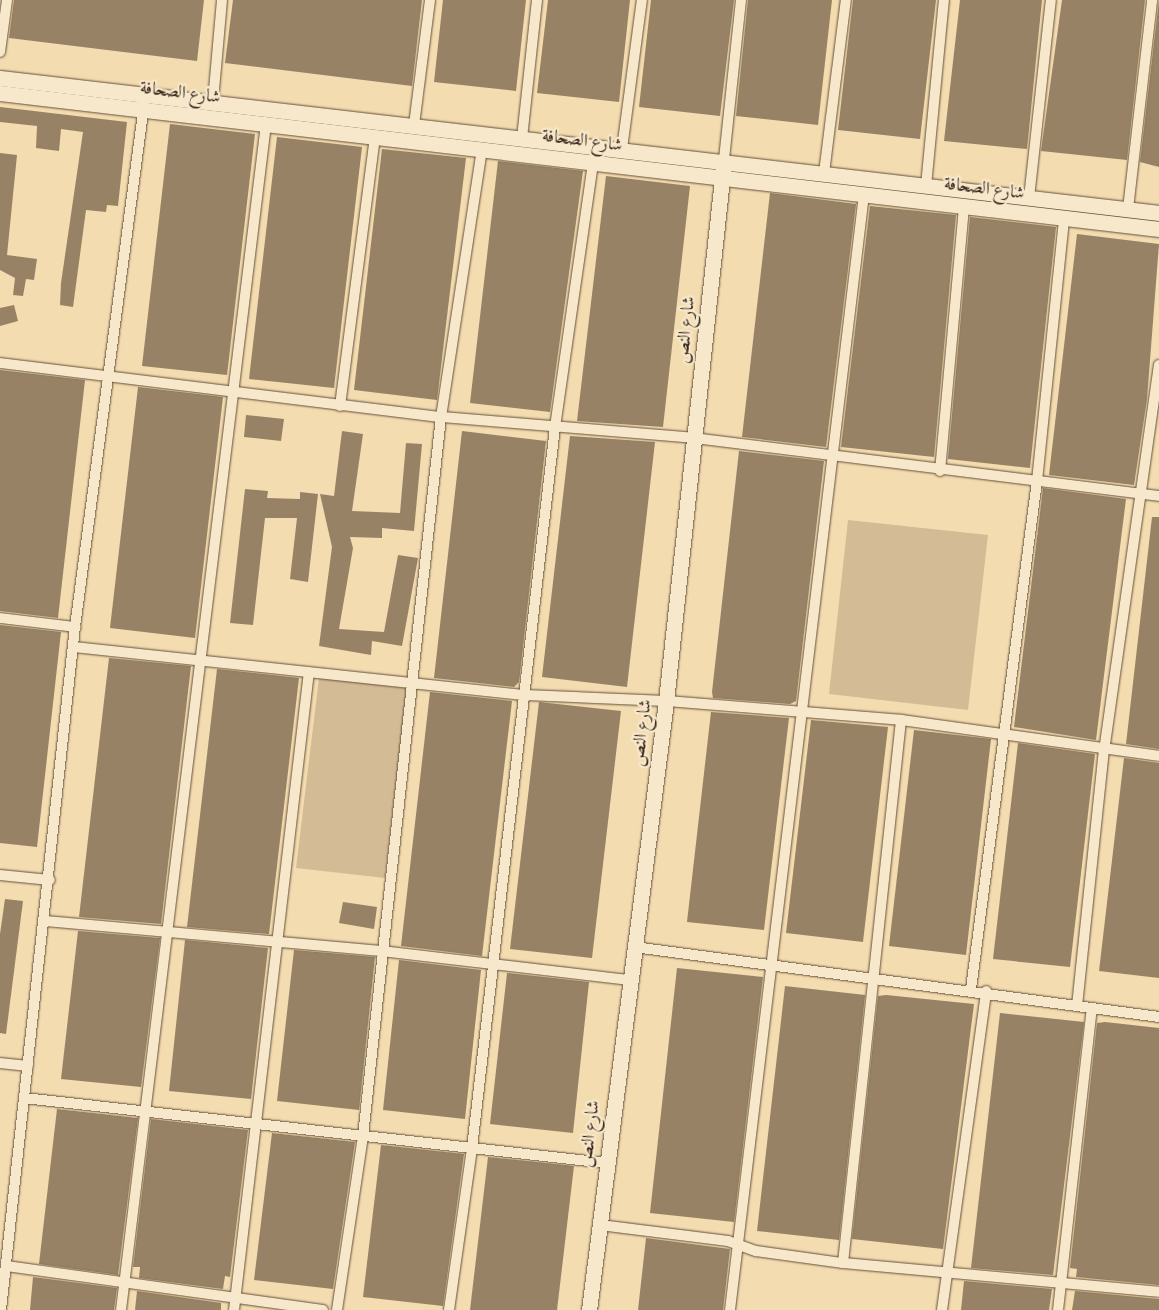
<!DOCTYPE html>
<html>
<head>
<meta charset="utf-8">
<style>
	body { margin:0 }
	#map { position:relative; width:1159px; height:1310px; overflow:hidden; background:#f3dcaf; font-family:Vollkorn,Amiri,serif }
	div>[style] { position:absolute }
	.green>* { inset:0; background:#d3bc95 }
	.building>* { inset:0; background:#978265 }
	.roads { filter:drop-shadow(0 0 1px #644f3c) drop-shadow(0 0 1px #644f3c) }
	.street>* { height:10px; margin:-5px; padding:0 5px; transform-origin:5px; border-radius:5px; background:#f7e8cb }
	.secondary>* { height:15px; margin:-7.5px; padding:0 7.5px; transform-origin:7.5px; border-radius:7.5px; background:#f7e8cb }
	span { translate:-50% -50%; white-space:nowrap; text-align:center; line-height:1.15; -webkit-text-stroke:4.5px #f7e8cb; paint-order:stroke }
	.street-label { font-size:18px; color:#342015 }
</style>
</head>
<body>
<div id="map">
	<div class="green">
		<div style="clip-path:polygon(848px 520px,988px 535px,968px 710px,829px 694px)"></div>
		<div style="clip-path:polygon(319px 678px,407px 688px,385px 878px,296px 868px)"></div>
	</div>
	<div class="building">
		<div style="clip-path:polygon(14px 0,204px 0,197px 61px,9px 38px)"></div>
		<div style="clip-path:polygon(233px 0,422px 0,412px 86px,225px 63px)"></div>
		<div style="clip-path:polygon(443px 0,526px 0,516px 91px,434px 82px)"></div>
		<div style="clip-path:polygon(548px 0,630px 0,619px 102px,537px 93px)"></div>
		<div style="clip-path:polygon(651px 0,734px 0,720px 116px,639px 107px)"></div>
		<div style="clip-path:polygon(748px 0,832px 0,818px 125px,736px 116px)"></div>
		<div style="clip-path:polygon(853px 0,936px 0,920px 139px,838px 130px)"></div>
		<div style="clip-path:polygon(960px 0,1042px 0,1027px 149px,944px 141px)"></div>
		<div style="clip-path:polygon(1062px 0,1145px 0,1127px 160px,1041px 151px)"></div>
		<div style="clip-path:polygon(1159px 0,1159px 167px,1140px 162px)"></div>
		<div style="clip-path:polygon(0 107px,127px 122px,118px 206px,107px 205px,106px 212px,86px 210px,73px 307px,60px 305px,61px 283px,83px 132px,61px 129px,59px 151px,36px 148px,37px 126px,0 122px)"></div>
		<div style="clip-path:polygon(170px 124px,255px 134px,227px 375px,142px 366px)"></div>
		<div style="clip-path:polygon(277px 137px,362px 147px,334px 388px,249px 379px)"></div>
		<div style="clip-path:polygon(382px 149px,466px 158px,437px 400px,354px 390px)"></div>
		<div style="clip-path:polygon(0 153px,17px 155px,7px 255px,37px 259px,34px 280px,26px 279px,23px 296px,13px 295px,15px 278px,0 270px)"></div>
		<div style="clip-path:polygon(498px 161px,583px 171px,550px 412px,470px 403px)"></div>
		<div style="clip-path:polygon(606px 176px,690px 186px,663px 427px,577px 421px)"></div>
		<div style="clip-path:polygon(770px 193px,856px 204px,826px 447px,742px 437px)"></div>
		<div style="clip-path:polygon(870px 206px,956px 215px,934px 457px,841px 447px)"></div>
		<div style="clip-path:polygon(970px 217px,1056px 227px,1030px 468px,948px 459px)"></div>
		<div style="clip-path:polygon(1077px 234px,1159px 244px,1147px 399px,1134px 485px,1049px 475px)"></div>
		<div style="clip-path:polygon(14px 305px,18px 321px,0 326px,0 308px)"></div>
		<div style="clip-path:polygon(0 370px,85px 380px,58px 618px,0 611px)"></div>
		<div style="clip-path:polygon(138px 387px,223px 397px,195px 638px,110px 628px)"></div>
		<div style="clip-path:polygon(246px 415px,284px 419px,281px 441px,244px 437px)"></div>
		<div style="clip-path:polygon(342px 431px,363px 434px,352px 511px,400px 513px,406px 443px,422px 444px,414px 531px,382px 528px,382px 538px,350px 537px,353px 548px,339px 629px,384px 632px,398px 555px,418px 558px,402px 646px,372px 641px,371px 655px,319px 646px,332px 547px,320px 494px,334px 496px)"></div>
		<div style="clip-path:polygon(462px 431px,546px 441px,519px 682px,514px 687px,434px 678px)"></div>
		<div style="clip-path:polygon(570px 436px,655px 442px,627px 687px,542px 677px)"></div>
		<div style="clip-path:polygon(739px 451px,824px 461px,796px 701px,790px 704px,713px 698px,712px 692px)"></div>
		<div style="clip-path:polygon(1043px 488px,1126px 499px,1096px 740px,1014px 727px)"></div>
		<div style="clip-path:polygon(245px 489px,268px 491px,267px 498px,300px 499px,300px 492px,318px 494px,308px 582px,290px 579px,297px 518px,265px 518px,253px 625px,230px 623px)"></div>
		<div style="clip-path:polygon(1152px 517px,1159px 517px,1159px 749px,1126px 744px)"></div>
		<div style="clip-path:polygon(0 625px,61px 632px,37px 847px,0 843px)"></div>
		<div style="clip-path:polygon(109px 658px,191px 666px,161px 924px,79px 917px)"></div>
		<div style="clip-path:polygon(217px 669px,299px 678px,269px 934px,187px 927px)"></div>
		<div style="clip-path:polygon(430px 692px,512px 701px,482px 956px,401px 946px)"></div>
		<div style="clip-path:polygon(539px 702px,621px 711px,592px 958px,510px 949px)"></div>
		<div style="clip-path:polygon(711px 712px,789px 718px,764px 930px,687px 922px)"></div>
		<div style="clip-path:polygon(811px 720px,888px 727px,863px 942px,786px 933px)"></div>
		<div style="clip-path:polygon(914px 730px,991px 739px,966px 955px,889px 946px)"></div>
		<div style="clip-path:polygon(1018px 743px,1095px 754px,1070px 967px,993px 959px)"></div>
		<div style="clip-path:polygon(1124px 758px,1159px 763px,1159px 978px,1099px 971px)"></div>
		<div style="clip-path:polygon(5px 899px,23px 901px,6px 1034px,0 1033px,0 934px)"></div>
		<div style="clip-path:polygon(343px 902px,377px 907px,374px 929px,339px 923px)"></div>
		<div style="clip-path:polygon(78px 931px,160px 938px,141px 1087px,61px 1079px)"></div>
		<div style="clip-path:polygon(185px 940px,268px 948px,251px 1099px,169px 1091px)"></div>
		<div style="clip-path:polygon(294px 950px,375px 957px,359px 1110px,277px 1101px)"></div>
		<div style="clip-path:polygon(399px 960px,481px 970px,465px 1119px,383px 1110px)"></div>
		<div style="clip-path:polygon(677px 968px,763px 977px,734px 1222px,650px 1213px)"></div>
		<div style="clip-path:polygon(507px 973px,589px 982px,573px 1133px,490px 1124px)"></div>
		<div style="clip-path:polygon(785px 986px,865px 995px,839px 1240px,757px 1231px)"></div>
		<div style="clip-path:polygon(886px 995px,974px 1004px,943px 1249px,852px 1239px,878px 996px)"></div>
		<div style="clip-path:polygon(1000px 1013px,1084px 1022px,1053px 1275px,971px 1268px)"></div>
		<div style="clip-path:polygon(1105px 1022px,1159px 1028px,1159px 1285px,1076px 1277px,1077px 1269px,1070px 1268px,1097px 1023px)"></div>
		<div style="clip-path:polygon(57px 1109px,138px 1118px,118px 1275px,39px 1264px)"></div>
		<div style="clip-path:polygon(151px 1119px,248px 1130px,230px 1277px,225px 1276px,223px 1289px,139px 1278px,140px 1267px,133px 1267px)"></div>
		<div style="clip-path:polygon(272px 1133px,355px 1142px,333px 1289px,254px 1280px)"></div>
		<div style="clip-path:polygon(381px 1145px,464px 1154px,443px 1306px,363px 1297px)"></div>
		<div style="clip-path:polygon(488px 1157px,574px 1166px,557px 1310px,470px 1310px)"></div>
		<div style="clip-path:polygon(646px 1238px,730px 1249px,723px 1310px,638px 1310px)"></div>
		<div style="clip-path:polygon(33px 1277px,117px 1288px,114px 1310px,30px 1310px)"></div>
		<div style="clip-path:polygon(964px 1281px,1052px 1289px,1049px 1310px,961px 1310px)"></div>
		<div style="clip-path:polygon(137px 1291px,221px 1303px,221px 1310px,135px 1310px)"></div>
		<div style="clip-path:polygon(1075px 1291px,1159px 1299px,1159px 1310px,1072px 1310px)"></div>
	</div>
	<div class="roads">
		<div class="street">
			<div style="left:0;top:52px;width:52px;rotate:-82.3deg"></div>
			<div style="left:213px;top:101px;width:101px;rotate:-84.9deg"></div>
			<div style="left:414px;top:125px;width:126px;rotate:-82.7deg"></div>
			<div style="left:522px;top:138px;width:139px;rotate:-83.8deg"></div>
			<div style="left:622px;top:149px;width:150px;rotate:-82.4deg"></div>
			<div style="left:724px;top:159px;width:160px;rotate:-83.9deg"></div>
			<div style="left:824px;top:173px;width:174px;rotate:-82.8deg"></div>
			<div style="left:926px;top:186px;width:187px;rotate:-84.5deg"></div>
			<div style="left:1029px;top:198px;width:199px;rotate:-83.7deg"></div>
			<div style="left:1128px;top:209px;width:210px;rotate:-83.4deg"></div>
			<div style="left:0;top:363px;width:444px;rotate:7deg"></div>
			<div style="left:441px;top:417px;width:254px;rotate:4.7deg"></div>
			<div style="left:694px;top:438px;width:469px;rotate:7.1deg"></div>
			<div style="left:340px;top:406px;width:273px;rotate:-82.6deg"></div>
			<div style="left:940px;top:471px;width:265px;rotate:-84.8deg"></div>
			<div style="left:0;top:618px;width:76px;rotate:6.8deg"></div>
			<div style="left:74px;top:647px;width:454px;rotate:6.1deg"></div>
			<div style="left:525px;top:695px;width:141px;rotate:2.4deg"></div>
			<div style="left:666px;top:701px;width:236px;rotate:4.6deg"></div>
			<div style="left:901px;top:720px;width:260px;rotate:7.9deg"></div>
			<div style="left:0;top:875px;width:50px;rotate:5.7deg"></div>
			<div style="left:45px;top:921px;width:338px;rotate:5.1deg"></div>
			<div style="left:382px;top:951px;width:249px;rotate:6.7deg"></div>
			<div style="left:634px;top:947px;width:530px;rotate:7.59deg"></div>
			<div style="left:971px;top:989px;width:512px;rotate:-82.6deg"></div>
			<div style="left:1037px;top:481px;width:263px;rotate:-84.1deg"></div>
			<div style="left:1077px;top:1006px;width:256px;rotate:-84deg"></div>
			<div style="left:1104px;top:751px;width:390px;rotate:-81.9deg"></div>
			<div style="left:0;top:1063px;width:28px;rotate:6deg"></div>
			<div style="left:24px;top:1098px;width:586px;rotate:6.37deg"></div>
			<div style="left:600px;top:1225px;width:129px;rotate:7.1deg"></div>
			<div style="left:728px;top:1241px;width:30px;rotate:20deg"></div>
			<div style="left:756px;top:1251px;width:88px;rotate:7.9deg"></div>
			<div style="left:843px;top:1263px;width:317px;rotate:5.2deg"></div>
			<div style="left:843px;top:1263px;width:546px;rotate:-83.9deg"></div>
			<div style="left:6px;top:1266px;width:320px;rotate:7.9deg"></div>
			<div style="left:1px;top:1310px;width:687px;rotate:-83.82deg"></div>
			<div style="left:75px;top:627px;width:527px;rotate:-82.47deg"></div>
			<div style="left:121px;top:1310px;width:1195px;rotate:-83.03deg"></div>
			<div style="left:234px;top:1310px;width:642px;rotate:-83.3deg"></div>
			<div style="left:337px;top:1310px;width:176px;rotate:-81.5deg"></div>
			<div style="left:363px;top:1136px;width:723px;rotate:-83.81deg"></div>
			<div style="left:441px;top:417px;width:272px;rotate:-81.3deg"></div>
			<div style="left:449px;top:1310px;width:164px;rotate:-81.9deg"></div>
			<div style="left:472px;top:1148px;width:726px;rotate:-83.43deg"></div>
			<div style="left:555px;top:427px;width:268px;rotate:-81.8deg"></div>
			<div style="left:730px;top:1310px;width:1123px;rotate:-83.15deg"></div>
			<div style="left:942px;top:1310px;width:322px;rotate:-82.1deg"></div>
			<div style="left:1058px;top:1310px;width:304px;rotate:-83.6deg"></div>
		</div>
		<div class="secondary">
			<div style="left:0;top:78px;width:1167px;rotate:6.64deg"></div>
			<div style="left:0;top:93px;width:1167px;rotate:6.69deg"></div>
			<div style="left:589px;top:1310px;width:614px;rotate:-82.79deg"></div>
			<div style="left:666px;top:701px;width:535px;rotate:-83.88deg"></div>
		</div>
	</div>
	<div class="street-label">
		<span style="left:180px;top:94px;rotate:7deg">شارع الصحافة</span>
		<span style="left:582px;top:142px;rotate:7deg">شارع الصحافة</span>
		<span style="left:984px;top:190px;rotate:7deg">شارع الصحافة</span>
		<span style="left:687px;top:330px;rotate:-84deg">شارع النص</span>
		<span style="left:643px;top:733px;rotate:-83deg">شارع النص</span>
		<span style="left:591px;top:1134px;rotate:-83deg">شارع النص</span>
	</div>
</div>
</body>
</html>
